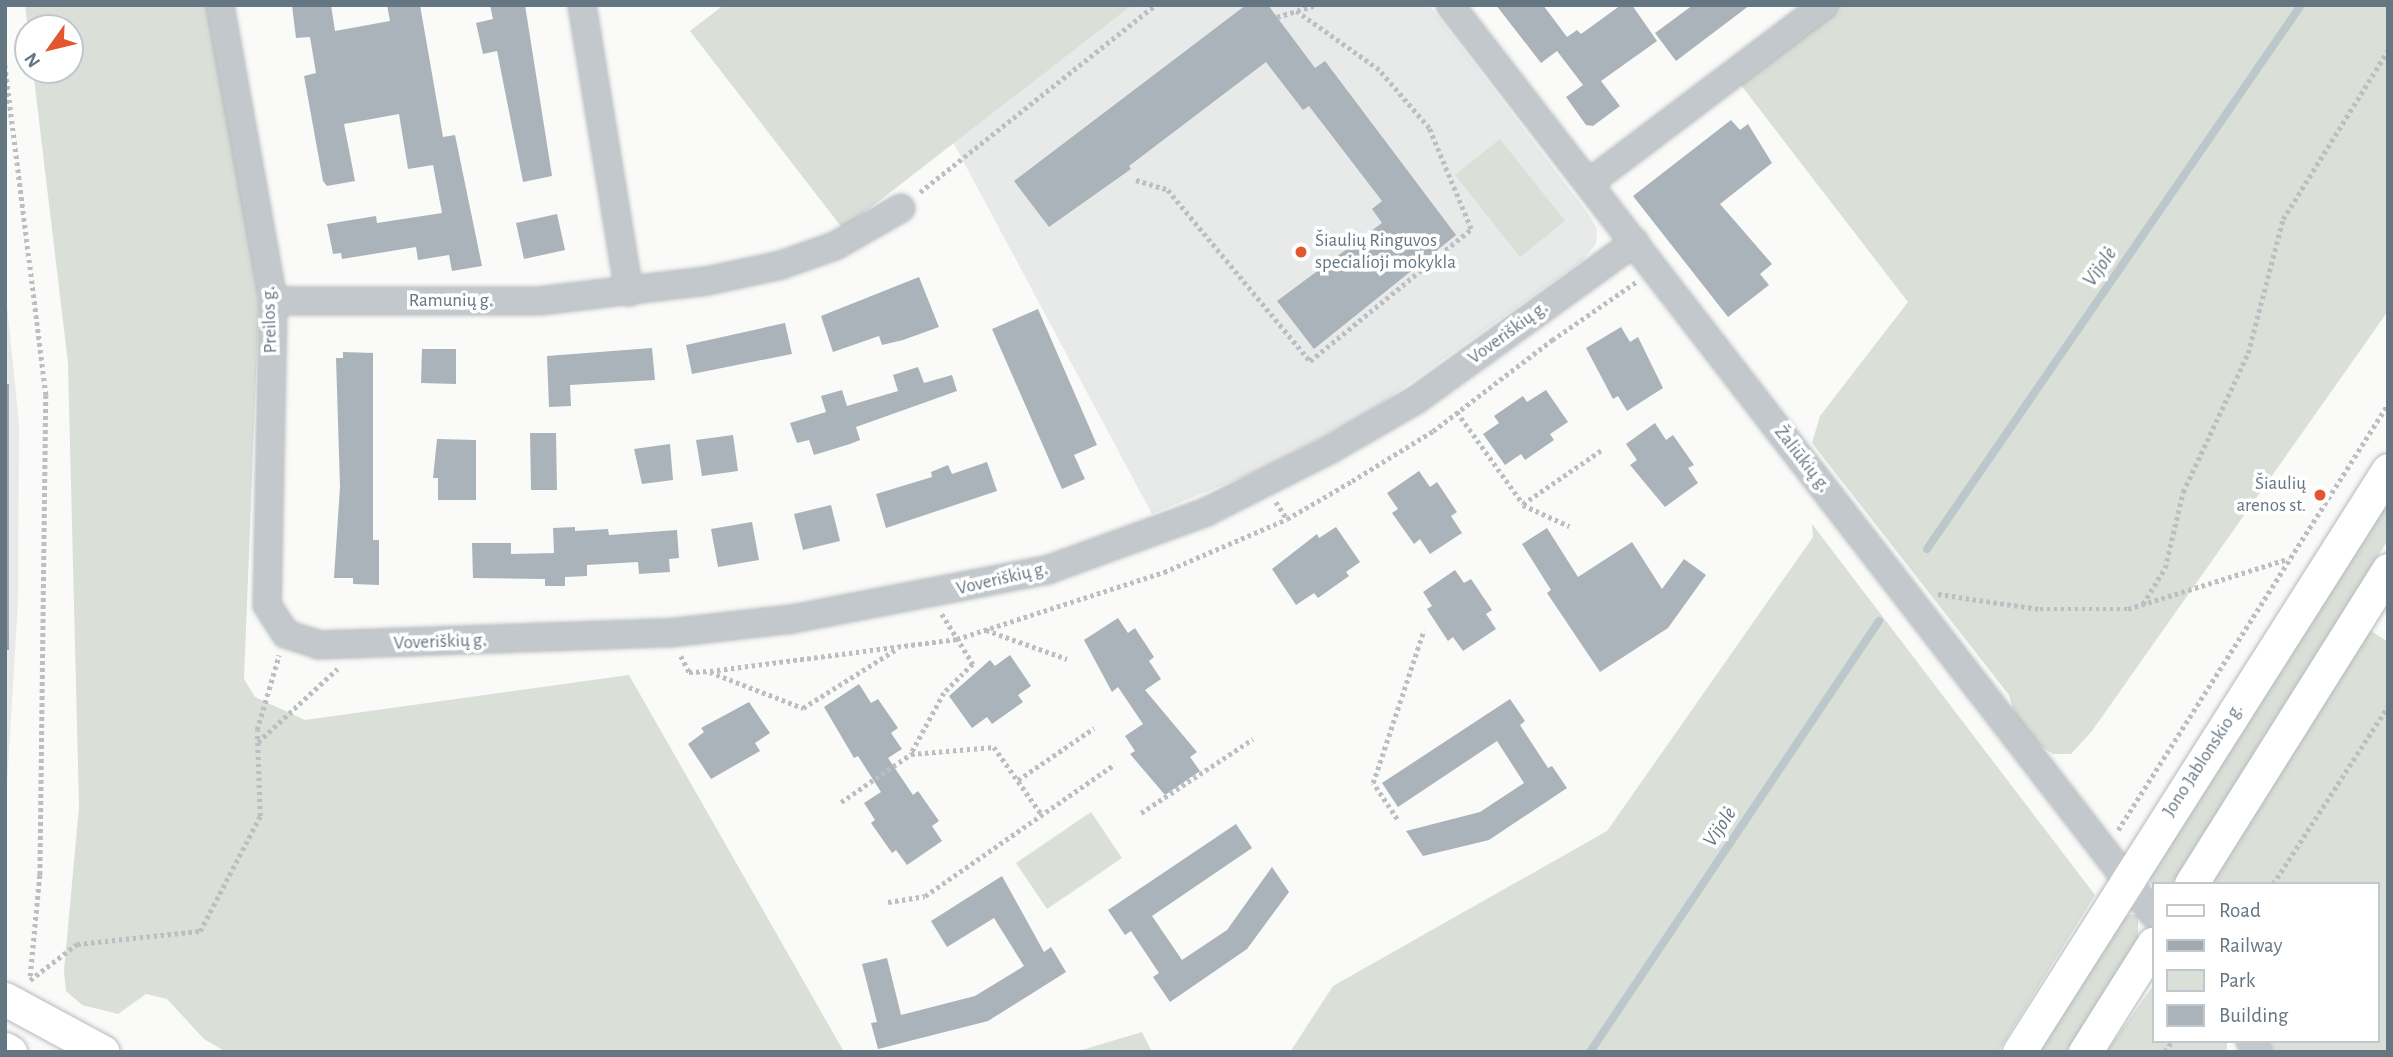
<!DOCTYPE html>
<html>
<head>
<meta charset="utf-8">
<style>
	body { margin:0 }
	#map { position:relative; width:2393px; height:1057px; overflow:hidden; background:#fafaf8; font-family:"Alegreya Sans",sans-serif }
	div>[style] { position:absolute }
	.built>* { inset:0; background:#e8e9e9 }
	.green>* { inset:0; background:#dadfd7 }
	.stream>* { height:8px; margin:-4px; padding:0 4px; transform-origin:4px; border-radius:4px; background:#bbc7cb }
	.building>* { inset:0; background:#aab3b9 }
	.path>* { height:4.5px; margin-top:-2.25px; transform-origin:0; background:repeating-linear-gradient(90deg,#bbbfc2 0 3.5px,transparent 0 7px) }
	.roads { filter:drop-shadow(0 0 2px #b5babe) drop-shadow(0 0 2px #b5babe) }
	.minor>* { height:26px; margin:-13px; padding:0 13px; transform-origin:13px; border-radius:13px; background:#c3c8cc }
	.major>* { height:33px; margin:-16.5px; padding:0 16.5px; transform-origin:16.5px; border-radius:16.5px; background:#fff }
	.rail>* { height:8px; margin-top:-4px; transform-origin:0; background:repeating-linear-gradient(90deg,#fff 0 16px,#a2aab0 0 32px); box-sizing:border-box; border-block:2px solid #a2aab0 }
	.bridges { filter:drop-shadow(0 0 2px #b5babe) drop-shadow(0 0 2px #b5babe) }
	.major-bridge>* { height:33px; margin:-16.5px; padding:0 16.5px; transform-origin:16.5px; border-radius:16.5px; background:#fff }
	.dots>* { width:19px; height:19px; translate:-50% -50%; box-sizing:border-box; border:4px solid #fff; border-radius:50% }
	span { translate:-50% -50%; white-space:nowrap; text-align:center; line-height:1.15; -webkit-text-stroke:7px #fff; paint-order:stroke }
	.poi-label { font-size:19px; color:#657683 }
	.left { translate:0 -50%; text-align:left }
	.right { translate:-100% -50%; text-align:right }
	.street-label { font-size:19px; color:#657683 }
	.water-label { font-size:21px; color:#60757c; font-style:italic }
	.frame { position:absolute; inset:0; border:7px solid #657683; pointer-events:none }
	.legend { position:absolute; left:2152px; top:882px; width:228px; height:161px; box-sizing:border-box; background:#fff; border:2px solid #c1c8cd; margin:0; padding:9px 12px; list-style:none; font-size:21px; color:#657683 }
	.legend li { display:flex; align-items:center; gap:14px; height:35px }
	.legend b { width:35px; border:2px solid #c1c8cd }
	.north { position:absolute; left:14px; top:14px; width:70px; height:70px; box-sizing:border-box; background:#fff; border:2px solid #c1c8cd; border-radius:50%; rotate:236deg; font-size:19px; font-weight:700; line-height:28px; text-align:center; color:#657683 }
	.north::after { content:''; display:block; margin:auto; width:24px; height:32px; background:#e4572e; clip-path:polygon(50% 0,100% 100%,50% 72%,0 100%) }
</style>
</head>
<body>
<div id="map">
	<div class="built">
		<div style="clip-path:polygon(724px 5px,1429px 5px,1590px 216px,1597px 229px,1596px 244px,1583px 260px,1369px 412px,1262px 469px,1152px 514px,954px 144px,690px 31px)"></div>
		<div style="clip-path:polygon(5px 286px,19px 424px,18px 602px,5px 816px)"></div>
	</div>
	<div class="green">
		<div style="clip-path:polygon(25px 5px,213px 5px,259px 300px,244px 679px,255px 697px,305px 720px,629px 675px,844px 1052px,226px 1052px,204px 1039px,167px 999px,146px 994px,118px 1014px,82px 1005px,66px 991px,64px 971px,79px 807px,68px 363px,33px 70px,70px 70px,70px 28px,28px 29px)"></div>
		<div style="clip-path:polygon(724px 5px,1132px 5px,843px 229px,690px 31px)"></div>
		<div style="clip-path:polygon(1824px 5px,2388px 5px,2388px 311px,2092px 731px,2071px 754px,2053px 754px,2039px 745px,2015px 716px,2009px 695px,1812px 443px,1820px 416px,1908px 302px,1734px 76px)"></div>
		<div style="clip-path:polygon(1500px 139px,1565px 221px,1520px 257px,1455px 175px)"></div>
		<div style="clip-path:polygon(2388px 498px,2388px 540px,2172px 884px,2153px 884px,2153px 889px,2149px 877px)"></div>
		<div style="clip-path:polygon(1812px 524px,2095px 895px,1998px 1052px,1290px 1052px,1333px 986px,1607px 831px,1813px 537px)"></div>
		<div style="clip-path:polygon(2368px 629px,2388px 642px,2388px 1052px,2274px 1052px,2266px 1041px,2377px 1041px,2377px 884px,2212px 884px)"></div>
		<div style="clip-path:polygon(1091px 812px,1122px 858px,1047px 909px,1016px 863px)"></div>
		<div style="clip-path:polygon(2130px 914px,2138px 916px,2138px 938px,2066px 1052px,2037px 1052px,2119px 920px)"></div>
		<div style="clip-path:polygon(2153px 986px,2153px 1041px,2227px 1041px,2227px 1052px,2106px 1052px)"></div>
		<div style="clip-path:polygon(1142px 1032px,1152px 1052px,1075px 1052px)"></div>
	</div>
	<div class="stream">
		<div style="left:1927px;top:549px;width:660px;rotate:-55.49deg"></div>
		<div style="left:1590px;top:1052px;width:519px;rotate:-56.16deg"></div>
	</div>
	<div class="building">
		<div style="clip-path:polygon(292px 5px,331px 5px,335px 31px,390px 21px,387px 5px,420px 5px,443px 137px,455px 135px,482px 266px,452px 271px,449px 255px,418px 260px,416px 247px,342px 259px,341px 253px,333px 254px,327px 224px,376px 216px,377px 223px,442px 213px,433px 165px,408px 169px,399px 114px,344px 124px,355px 181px,327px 186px,323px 181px,304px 76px,316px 73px,310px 37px,296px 38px)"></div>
		<div style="clip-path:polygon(490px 5px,525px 5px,552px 176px,523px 182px,497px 51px,483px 54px,476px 23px,493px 19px)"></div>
		<div style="clip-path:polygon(1246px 5px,1268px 5px,1315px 68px,1325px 61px,1456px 235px,1314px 349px,1277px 301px,1382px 223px,1372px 209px,1382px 201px,1309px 106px,1303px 110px,1266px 62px,1129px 166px,1131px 169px,1049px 227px,1014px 181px)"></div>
		<div style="clip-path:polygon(1496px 5px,1543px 5px,1567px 37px,1577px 30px,1581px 34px,1621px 5px,1632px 5px,1657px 41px,1601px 81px,1620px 106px,1593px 126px,1586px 125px,1566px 97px,1583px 85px,1557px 51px,1541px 63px)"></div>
		<div style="clip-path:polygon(1693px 5px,1750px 5px,1676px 61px,1655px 33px)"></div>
		<div style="clip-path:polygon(1731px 120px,1740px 130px,1748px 124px,1772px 163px,1720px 204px,1772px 264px,1760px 274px,1769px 285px,1728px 317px,1633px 196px)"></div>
		<div style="clip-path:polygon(557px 214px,565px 250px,524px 259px,516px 223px)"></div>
		<div style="clip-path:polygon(919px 277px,939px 327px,903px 340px,882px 345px,879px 336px,833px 352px,821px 316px)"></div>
		<div style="clip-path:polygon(1038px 309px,1097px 445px,1074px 455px,1085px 479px,1062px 489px,992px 329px)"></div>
		<div style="clip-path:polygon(785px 323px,792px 354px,692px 374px,686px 345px)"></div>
		<div style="clip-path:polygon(1621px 327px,1630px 342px,1638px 337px,1663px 388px,1627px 411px,1618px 396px,1613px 399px,1586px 348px)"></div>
		<div style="clip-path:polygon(652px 348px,655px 380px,570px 385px,571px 406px,549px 407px,547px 356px)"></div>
		<div style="clip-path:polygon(422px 349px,456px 349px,456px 384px,421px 383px)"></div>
		<div style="clip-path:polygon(343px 352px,373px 353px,373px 540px,379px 540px,379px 585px,353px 584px,353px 578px,334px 578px,340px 487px,336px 358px,343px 358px)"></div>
		<div style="clip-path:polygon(918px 367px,924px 383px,952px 375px,957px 391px,856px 427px,860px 440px,850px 444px,814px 455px,809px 440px,797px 443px,790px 423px,826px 412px,821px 396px,842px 390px,847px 406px,898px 391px,893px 375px)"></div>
		<div style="clip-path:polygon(1546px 390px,1568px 422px,1550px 434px,1554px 440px,1525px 460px,1521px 454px,1505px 465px,1483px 434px,1499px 423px,1494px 416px,1523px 396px,1527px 402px)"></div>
		<div style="clip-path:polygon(1655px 423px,1666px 440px,1673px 435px,1694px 465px,1688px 468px,1698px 483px,1665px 507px,1630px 465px,1637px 460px,1626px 444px)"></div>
		<div style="clip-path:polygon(530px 433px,556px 433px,557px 490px,531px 490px)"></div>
		<div style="clip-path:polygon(733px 435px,738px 471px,702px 476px,696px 440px)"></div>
		<div style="clip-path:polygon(437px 439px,476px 440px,476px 500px,438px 500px,438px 478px,433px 478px)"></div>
		<div style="clip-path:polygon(670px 444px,673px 480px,642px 484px,634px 449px)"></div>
		<div style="clip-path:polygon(987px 462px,997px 491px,886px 528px,876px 494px,932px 477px,931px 472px,948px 465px,952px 474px)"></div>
		<div style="clip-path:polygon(1419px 471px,1430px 487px,1437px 482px,1457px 512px,1451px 516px,1462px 533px,1430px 554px,1420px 539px,1414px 544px,1392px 513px,1398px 509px,1387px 493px)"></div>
		<div style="clip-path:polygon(831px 505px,840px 541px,803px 550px,794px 514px)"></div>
		<div style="clip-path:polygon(752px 522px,759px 560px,718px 567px,711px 529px)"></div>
		<div style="clip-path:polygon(575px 527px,575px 531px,608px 529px,609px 535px,677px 530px,679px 558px,669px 559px,670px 572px,639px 574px,638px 562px,587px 565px,587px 576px,565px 577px,565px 586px,545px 586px,545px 579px,473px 578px,472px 543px,511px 543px,511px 554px,554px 553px,553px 528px)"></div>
		<div style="clip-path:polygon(1336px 527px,1360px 562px,1346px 572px,1349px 576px,1318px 598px,1314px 593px,1296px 605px,1272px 569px,1317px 534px,1319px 538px)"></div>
		<div style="clip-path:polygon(1547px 528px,1578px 577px,1632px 542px,1662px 589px,1684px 559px,1706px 575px,1668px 628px,1600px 672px,1547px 593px,1551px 590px,1522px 544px)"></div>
		<div style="clip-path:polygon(1455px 570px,1464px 583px,1471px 579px,1492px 610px,1486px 614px,1496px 629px,1463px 651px,1453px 637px,1448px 641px,1427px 609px,1432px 606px,1423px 592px)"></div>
		<div style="clip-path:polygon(1118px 618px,1128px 633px,1135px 628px,1154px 657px,1149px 661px,1161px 679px,1145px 690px,1197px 752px,1190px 757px,1200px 771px,1165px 795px,1130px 754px,1135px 751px,1125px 736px,1143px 724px,1118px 687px,1112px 692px,1084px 640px)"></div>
		<div style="clip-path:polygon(1010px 655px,1031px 686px,1018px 695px,1023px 702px,992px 724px,987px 717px,972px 728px,949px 696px,990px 660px,995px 666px)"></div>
		<div style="clip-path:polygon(859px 684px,871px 703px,878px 699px,898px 728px,891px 733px,902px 749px,888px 758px,913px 795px,918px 791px,939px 821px,932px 826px,942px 841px,907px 865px,896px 850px,892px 853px,871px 823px,875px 820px,864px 803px,881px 792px,858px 756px,854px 758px,824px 707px)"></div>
		<div style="clip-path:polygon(1510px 699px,1525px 721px,1520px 725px,1548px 768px,1552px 766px,1567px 788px,1489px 840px,1423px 856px,1406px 831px,1480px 812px,1524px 783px,1497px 741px,1398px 807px,1382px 783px)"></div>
		<div style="clip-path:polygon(749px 702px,770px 733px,755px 743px,760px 751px,711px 779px,688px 744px,704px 732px,701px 728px)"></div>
		<div style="clip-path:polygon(1236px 824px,1252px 848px,1152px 916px,1182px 960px,1227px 930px,1272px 867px,1289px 892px,1247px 949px,1170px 1002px,1153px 977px,1159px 973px,1131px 931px,1125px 935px,1108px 910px)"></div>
		<div style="clip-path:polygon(1002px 876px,1044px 952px,1051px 947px,1066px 972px,988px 1021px,878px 1049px,871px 1023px,877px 1022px,862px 964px,887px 958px,901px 1015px,975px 996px,1024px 966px,994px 918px,947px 947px,931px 921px)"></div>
	</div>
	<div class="path">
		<div style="left:1277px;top:17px;width:38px;rotate:-17deg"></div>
		<div style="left:5px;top:65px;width:333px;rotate:82.9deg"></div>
		<div style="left:46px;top:395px;width:480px;rotate:90.7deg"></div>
		<div style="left:40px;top:875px;width:105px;rotate:95.4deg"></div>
		<div style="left:1136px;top:180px;width:34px;rotate:17deg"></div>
		<div style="left:1168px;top:190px;width:222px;rotate:50.3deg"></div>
		<div style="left:1310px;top:361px;width:208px;rotate:-39.3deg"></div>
		<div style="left:1471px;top:229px;width:109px;rotate:-112.6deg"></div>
		<div style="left:1429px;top:128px;width:77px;rotate:-130.8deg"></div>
		<div style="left:1379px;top:70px;width:102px;rotate:-144.6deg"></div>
		<div style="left:920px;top:192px;width:300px;rotate:-38.5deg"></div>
		<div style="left:1457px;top:412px;width:113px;rotate:54.3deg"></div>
		<div style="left:1523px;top:504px;width:97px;rotate:-34.5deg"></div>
		<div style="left:1276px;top:502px;width:20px;rotate:57deg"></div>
		<div style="left:1523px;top:505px;width:51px;rotate:24.5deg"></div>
		<div style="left:1938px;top:594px;width:103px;rotate:8.4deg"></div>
		<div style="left:2040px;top:609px;width:88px"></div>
		<div style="left:2128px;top:609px;width:168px;rotate:-17.4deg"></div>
		<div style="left:2143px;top:604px;width:42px;rotate:-58.6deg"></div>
		<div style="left:2165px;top:568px;width:78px;rotate:-76.7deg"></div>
		<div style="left:2183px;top:492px;width:153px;rotate:-64.9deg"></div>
		<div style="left:2248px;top:353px;width:138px;rotate:-75.4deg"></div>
		<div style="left:2283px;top:219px;width:199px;rotate:-58.1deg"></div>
		<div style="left:942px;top:614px;width:59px;rotate:58.2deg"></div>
		<div style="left:973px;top:664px;width:41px;rotate:135deg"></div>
		<div style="left:944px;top:693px;width:69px;rotate:118.4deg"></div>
		<div style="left:911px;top:754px;width:83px;rotate:-4.8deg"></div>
		<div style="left:994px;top:747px;width:83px;rotate:54.8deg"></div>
		<div style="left:986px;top:630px;width:86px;rotate:19.7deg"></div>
		<div style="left:681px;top:656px;width:18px;rotate:63deg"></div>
		<div style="left:689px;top:672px;width:21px;rotate:-3deg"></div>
		<div style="left:710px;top:671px;width:249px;rotate:-7.4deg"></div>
		<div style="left:957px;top:639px;width:218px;rotate:-17.9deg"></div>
		<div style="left:1164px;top:572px;width:134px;rotate:-23.3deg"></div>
		<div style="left:1287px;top:519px;width:75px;rotate:-30.3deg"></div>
		<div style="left:1352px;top:481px;width:95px;rotate:-31.7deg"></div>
		<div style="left:1433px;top:431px;width:150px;rotate:-37.4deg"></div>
		<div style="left:1552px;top:340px;width:102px;rotate:-34.6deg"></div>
		<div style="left:710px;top:672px;width:100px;rotate:21.2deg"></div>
		<div style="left:803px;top:708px;width:109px;rotate:-32.2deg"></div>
		<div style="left:258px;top:742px;width:108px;rotate:-42.7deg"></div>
		<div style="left:1018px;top:780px;width:92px;rotate:-34.4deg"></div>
		<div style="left:841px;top:802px;width:85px;rotate:-34.4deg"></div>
		<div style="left:1141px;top:813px;width:134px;rotate:-33.5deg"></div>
		<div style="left:1397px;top:819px;width:43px;rotate:-123.7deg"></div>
		<div style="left:1373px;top:783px;width:161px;rotate:-71.6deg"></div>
		<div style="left:2118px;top:830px;width:504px;rotate:-57.63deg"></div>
		<div style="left:2273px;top:884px;width:212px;rotate:-57.1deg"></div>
		<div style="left:888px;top:902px;width:37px;rotate:-9deg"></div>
		<div style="left:925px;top:896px;width:231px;rotate:-34.8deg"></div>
		<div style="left:30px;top:980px;width:59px;rotate:-37.5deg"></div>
		<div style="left:77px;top:944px;width:124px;rotate:-6deg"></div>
		<div style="left:200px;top:931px;width:130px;rotate:-62.4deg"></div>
		<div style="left:260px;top:816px;width:86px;rotate:-92deg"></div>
		<div style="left:257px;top:730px;width:78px;rotate:-73.7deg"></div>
		<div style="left:2165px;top:1052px;width:13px;rotate:-58deg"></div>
	</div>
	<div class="roads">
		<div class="minor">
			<div style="left:220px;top:5px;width:301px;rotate:79.8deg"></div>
			<div style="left:273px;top:301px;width:304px;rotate:91.1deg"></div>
			<div style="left:267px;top:605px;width:35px;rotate:57deg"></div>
			<div style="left:286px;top:634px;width:35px;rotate:18deg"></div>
			<div style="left:319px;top:645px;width:350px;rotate:-2deg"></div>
			<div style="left:669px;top:633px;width:124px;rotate:-6.5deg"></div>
			<div style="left:792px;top:619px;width:260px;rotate:-10.9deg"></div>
			<div style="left:1047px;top:570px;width:169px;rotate:-20deg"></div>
			<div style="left:1206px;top:512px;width:140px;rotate:-26.7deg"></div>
			<div style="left:1331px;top:449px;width:98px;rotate:-30deg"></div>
			<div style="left:1416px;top:400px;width:270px;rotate:-35.8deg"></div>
			<div style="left:582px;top:5px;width:291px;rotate:80.7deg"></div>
			<div style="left:1450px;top:5px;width:1149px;rotate:52.28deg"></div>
			<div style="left:1589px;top:183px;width:295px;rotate:-37.1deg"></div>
			<div style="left:273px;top:301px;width:266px"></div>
			<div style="left:539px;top:301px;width:169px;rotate:-6.8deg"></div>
			<div style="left:707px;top:281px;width:76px;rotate:-12.2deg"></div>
			<div style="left:781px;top:265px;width:57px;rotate:-19.4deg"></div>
			<div style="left:835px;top:246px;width:76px;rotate:-29.9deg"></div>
			<div style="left:2250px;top:1041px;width:14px;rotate:54deg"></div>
		</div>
		<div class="major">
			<div style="left:2191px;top:884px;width:371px;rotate:-57.9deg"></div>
			<div style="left:5px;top:1049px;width:6px;rotate:31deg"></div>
			<div style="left:2019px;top:1052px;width:689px;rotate:-57.62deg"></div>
			<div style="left:2085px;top:1052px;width:128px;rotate:-57.8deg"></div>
		</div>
	</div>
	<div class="rail">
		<div style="left:5px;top:384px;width:266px;rotate:90deg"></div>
	</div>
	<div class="bridges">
		<div class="major-bridge">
			<div style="left:5px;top:999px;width:111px;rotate:28.4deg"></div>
		</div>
	</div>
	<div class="dots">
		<div style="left:1301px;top:252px;background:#e4572e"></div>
		<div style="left:2320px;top:495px;background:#e4572e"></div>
	</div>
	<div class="poi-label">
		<span class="left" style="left:1315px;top:252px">Šiaulių Ringuvos<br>specialioji mokykla</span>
		<span class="right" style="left:2306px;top:495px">Šiaulių<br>arenos st.</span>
	</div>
	<div class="street-label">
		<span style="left:451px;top:301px">Ramunių g.</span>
		<span style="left:270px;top:320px;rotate:-92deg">Preilos g.</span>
		<span style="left:1508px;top:333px;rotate:-36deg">Voveriškių g.</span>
		<span style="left:1802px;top:459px;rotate:52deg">Žaliūkių g.</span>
		<span style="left:1002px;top:579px;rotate:-13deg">Voveriškių g.</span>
		<span style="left:440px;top:642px;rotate:-2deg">Voveriškių g.</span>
		<span style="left:2203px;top:760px;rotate:-57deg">Jono Jablonskio g.</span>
	</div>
	<div class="water-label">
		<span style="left:2100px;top:267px;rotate:-55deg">Vijolė</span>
		<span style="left:1720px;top:827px;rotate:-56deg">Vijolė</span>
	</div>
	<div class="frame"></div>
	<ul class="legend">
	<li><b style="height:9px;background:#fff"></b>Road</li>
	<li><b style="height:9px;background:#a2aab0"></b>Railway</li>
	<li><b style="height:19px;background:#dadfd7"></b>Park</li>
	<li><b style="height:19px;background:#aab3b9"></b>Building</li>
	</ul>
	<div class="north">N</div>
</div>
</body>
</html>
